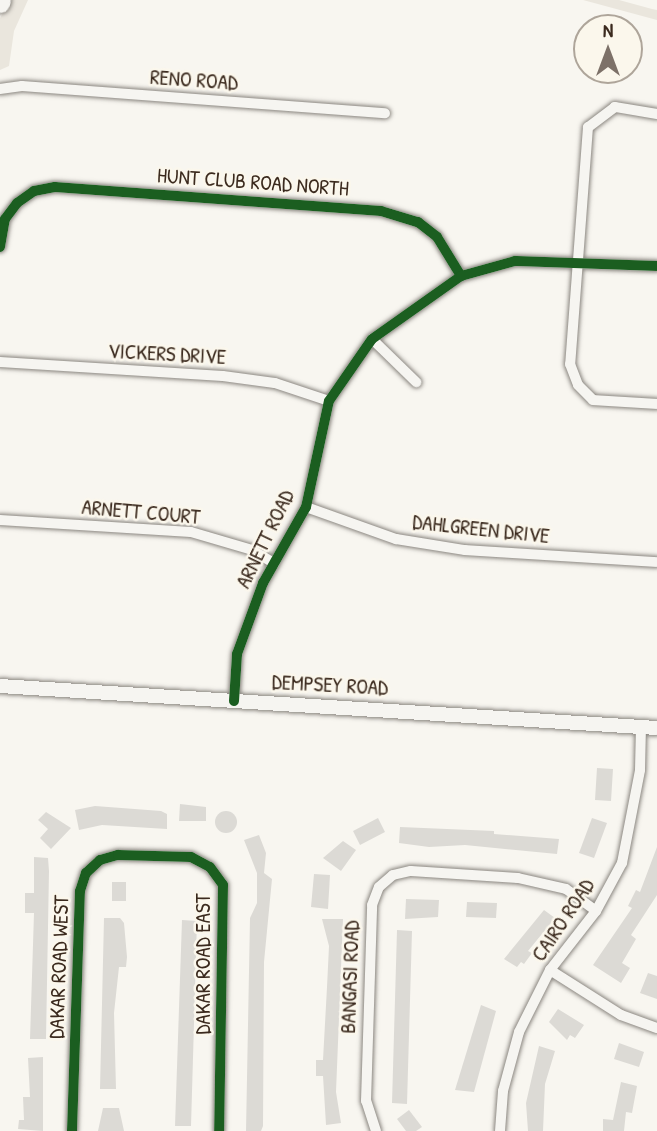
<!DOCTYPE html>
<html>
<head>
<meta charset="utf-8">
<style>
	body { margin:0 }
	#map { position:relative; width:657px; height:1131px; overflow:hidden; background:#f8f6f0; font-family:"Patrick Hand",sans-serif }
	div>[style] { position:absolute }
	.green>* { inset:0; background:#eae6dd }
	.building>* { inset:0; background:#dcdad5 }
	.round { border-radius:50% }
	.roads { filter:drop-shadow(0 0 2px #8b8781) drop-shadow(0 0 2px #8b8781) }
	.street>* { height:10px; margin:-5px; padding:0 5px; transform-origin:5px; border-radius:5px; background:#f6f5f1 }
	.secondary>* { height:14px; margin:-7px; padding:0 7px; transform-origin:7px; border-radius:7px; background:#f6f5f1 }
	.highway>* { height:19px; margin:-9.5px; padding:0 9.5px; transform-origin:9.5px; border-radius:9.5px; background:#f6f5f1 }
	.cycleway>* { height:10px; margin:-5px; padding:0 5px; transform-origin:5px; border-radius:5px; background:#1b5e20 }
	span { translate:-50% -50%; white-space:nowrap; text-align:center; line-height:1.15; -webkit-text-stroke:5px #fbf7ec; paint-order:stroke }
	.street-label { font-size:21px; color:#3b2a1e }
	.north { position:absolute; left:573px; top:14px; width:70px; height:70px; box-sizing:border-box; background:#fbf7ec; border:2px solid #aea59a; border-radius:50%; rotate:0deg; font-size:19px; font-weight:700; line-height:28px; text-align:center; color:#3b2a1e }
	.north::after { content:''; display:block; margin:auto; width:24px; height:32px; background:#7d7168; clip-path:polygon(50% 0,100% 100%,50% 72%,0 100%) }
</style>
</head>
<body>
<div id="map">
	<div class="green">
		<div style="clip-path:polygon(11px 0,28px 0,14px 31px,9px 66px,0 70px,0 18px)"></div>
		<div style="clip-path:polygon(583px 0,619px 0,652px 9px,657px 10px,657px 20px)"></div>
	</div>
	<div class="building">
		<div style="clip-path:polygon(597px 768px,613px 769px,611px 801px,595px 800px)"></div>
		<div style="clip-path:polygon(180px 804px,206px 807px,206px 821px,179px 821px)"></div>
		<div style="clip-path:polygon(95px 806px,161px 811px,167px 814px,167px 829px,102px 825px,79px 830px,75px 810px)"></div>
		<div class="round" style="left:215px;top:811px;width:22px;height:22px"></div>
		<div style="clip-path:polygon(46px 812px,71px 828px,51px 849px,40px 838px,48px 829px,38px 820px)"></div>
		<div style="clip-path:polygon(378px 818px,385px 832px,360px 845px,353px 831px)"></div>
		<div style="clip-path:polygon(592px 818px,607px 823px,594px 858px,579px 853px)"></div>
		<div style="clip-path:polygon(400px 827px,494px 831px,494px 834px,559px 839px,557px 854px,465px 845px,429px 847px,399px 843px)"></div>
		<div style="clip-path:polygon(259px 835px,266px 853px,264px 873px,272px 879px,264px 962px,263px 1126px,261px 1131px,246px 1131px,250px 918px,257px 903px,257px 873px,244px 840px)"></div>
		<div style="clip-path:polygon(343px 841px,356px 850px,341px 871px,323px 858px)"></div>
		<div style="clip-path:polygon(657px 847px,657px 895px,631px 935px,636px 939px,622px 963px,630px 968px,621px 983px,593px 965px,632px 908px,628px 906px,636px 890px,640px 892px)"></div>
		<div style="clip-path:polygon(34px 857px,48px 858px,49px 871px,46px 1039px,30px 1039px,34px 913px,25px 913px,25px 893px,34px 893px)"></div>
		<div style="clip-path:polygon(314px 874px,330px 875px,328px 909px,311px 907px)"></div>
		<div style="clip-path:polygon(112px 882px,126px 882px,126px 901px,112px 901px)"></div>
		<div style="clip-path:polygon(406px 899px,439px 900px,438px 917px,405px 919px)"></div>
		<div style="clip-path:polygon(467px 902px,497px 903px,496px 918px,466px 917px)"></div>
		<div style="clip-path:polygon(544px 910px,555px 918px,528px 951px,532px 953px,524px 964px,521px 962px,517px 967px,504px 959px)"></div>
		<div style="clip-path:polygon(104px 918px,120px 918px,124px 923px,127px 957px,126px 967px,119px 967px,114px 1013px,116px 1089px,100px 1089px)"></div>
		<div style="clip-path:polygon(322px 919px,343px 919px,336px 1092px,341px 1123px,326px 1125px,323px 1076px,316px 1076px,316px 1060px,323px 1060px,327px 987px,329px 946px)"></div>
		<div style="clip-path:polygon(182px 920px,197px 921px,191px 1126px,175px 1126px)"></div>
		<div style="clip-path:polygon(397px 930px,412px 931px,407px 1104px,392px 1103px)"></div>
		<div style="clip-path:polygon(648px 973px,657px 976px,657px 999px,640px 993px)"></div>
		<div style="clip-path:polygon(481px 1005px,496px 1011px,474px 1092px,455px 1090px)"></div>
		<div style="clip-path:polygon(558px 1009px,584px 1025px,575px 1038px,570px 1035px,567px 1040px,549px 1022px)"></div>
		<div style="clip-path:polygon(619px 1043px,644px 1052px,639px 1067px,614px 1059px)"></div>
		<div style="clip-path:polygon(539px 1046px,555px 1051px,545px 1084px,543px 1131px,528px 1131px,526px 1103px)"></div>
		<div style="clip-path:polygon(43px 1057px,43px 1131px,18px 1129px,19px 1120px,24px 1120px,23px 1097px,30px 1097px,28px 1058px)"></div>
		<div style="clip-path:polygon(621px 1082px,637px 1086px,632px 1113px,626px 1112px,624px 1131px,603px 1131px,603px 1119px,613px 1120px)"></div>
		<div style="clip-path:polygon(103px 1108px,119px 1108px,124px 1131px,98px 1131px)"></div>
		<div style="clip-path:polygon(409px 1110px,422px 1127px,416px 1131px,406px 1131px,397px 1119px)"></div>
	</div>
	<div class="roads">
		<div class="street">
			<div style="left:0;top:89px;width:22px;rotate:-8deg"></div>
			<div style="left:22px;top:86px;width:364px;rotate:4.3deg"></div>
			<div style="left:657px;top:114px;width:43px;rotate:-170.5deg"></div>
			<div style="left:615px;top:107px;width:34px;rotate:143deg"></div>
			<div style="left:588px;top:127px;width:238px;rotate:94.3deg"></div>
			<div style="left:570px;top:364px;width:22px;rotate:69deg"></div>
			<div style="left:578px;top:385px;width:21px;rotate:45deg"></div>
			<div style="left:593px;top:400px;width:64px;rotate:3.6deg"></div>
			<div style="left:0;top:247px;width:28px;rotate:-80deg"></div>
			<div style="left:5px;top:219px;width:20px;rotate:-53deg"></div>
			<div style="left:17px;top:203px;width:21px;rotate:-35deg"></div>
			<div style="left:34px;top:191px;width:21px;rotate:-11deg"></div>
			<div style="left:55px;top:187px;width:327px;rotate:4.2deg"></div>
			<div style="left:381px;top:211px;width:39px;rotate:17deg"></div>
			<div style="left:418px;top:222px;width:24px;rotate:38deg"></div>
			<div style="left:437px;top:237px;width:46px;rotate:58.4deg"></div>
			<div style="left:372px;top:339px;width:62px;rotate:44.3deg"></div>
			<div style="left:0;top:362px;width:223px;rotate:3.6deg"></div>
			<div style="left:223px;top:376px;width:52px;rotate:7.7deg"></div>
			<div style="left:275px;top:383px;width:57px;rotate:18.4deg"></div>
			<div style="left:306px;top:507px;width:96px;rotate:19.6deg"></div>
			<div style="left:396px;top:539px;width:70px;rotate:9.1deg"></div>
			<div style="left:465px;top:550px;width:192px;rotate:3.6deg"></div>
			<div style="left:0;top:520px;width:191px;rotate:3.6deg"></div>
			<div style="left:191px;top:532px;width:64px;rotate:16.4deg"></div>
			<div style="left:252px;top:550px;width:26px;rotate:31deg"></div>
			<div style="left:234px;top:701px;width:47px;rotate:-86.3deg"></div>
			<div style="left:237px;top:654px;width:76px;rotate:-69.9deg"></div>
			<div style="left:263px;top:583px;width:87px;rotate:-60.5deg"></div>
			<div style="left:306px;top:507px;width:108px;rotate:-77.8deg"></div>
			<div style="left:329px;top:401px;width:75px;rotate:-55.3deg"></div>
			<div style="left:372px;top:339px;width:109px;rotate:-35.3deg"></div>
			<div style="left:461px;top:276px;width:56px;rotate:-15.5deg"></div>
			<div style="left:515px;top:261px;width:142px;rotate:2deg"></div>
			<div style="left:550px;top:970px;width:84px;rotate:32.4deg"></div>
			<div style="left:621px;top:1015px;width:38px;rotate:20deg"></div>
			<div style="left:72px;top:1131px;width:240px;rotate:-88.1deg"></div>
			<div style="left:80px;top:891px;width:19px;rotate:-72deg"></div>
			<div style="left:86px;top:873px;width:19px;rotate:-43deg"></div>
			<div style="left:100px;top:860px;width:19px;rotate:-16deg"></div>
			<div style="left:118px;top:855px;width:73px;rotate:1.6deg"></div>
			<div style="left:191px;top:857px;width:21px;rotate:28deg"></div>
			<div style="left:210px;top:867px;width:22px;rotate:54deg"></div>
			<div style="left:223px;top:885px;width:246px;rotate:90.9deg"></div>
			<div style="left:376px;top:1131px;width:32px;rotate:-108deg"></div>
			<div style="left:366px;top:1101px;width:196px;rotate:-88.2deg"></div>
			<div style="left:372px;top:905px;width:19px;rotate:-69deg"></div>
			<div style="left:379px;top:887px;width:18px;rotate:-41deg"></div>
			<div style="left:393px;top:875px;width:18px;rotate:-13deg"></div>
			<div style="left:411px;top:871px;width:107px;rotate:3.7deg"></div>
			<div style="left:518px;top:878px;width:49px;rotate:12.9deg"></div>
			<div style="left:566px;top:889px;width:37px;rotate:36deg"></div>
			<div style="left:500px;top:1131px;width:40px;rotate:-85.7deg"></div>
			<div style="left:503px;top:1091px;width:61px;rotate:-74.8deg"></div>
			<div style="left:519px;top:1032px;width:69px;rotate:-63.4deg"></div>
			<div style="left:550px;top:970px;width:75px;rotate:-52.1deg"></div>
			<div style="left:596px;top:911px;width:55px;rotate:-61.6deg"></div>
			<div style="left:622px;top:863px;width:95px;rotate:-79deg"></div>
			<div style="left:640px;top:770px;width:43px;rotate:-88.7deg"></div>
		</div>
		<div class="secondary">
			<div style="left:0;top:686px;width:658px;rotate:3.66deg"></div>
		</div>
		<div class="highway">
			<div style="left:0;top:3px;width:3px;rotate:-72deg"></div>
		</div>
	</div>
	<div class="cycleway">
		<div style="left:0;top:247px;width:28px;rotate:-80deg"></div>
		<div style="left:5px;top:219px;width:20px;rotate:-53deg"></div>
		<div style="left:17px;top:203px;width:21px;rotate:-35deg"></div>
		<div style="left:34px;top:191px;width:21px;rotate:-11deg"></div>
		<div style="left:55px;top:187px;width:327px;rotate:4.2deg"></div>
		<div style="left:381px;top:211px;width:39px;rotate:17deg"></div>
		<div style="left:418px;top:222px;width:24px;rotate:38deg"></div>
		<div style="left:437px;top:237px;width:46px;rotate:58.4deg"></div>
		<div style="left:234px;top:701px;width:47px;rotate:-86.3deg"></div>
		<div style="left:237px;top:654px;width:76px;rotate:-69.9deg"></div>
		<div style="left:263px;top:583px;width:87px;rotate:-60.5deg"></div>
		<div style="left:306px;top:507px;width:108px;rotate:-77.8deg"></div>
		<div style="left:329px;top:401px;width:75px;rotate:-55.3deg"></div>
		<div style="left:372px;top:339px;width:109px;rotate:-35.3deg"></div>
		<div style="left:461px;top:276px;width:56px;rotate:-15.5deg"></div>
		<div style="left:515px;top:261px;width:142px;rotate:2deg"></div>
		<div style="left:72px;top:1131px;width:240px;rotate:-88.1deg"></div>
		<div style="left:80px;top:891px;width:19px;rotate:-72deg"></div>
		<div style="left:86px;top:873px;width:19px;rotate:-43deg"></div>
		<div style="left:100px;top:860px;width:19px;rotate:-16deg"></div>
		<div style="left:118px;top:855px;width:73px;rotate:1.6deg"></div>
		<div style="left:191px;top:857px;width:21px;rotate:28deg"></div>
		<div style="left:210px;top:867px;width:22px;rotate:54deg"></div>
		<div style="left:223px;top:885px;width:246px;rotate:90.9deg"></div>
	</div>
	<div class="street-label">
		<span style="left:194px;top:80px;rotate:4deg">RENO ROAD</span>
		<span style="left:253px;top:182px;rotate:4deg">HUNT CLUB ROAD NORTH</span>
		<span style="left:167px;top:354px;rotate:3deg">VICKERS DRIVE</span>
		<span style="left:141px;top:512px;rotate:5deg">ARNETT COURT</span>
		<span style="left:481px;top:529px;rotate:6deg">DAHLGREEN DRIVE</span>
		<span style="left:265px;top:539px;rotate:-64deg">ARNETT ROAD</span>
		<span style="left:330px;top:685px;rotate:3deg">DEMPSEY ROAD</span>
		<span style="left:563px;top:920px;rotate:-56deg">CAIRO ROAD</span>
		<span style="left:203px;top:964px;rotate:-90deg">DAKAR ROAD EAST</span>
		<span style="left:59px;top:967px;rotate:-88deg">DAKAR ROAD WEST</span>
		<span style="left:350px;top:977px;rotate:-88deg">BANGASI ROAD</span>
	</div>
	<div class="north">N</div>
</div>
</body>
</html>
